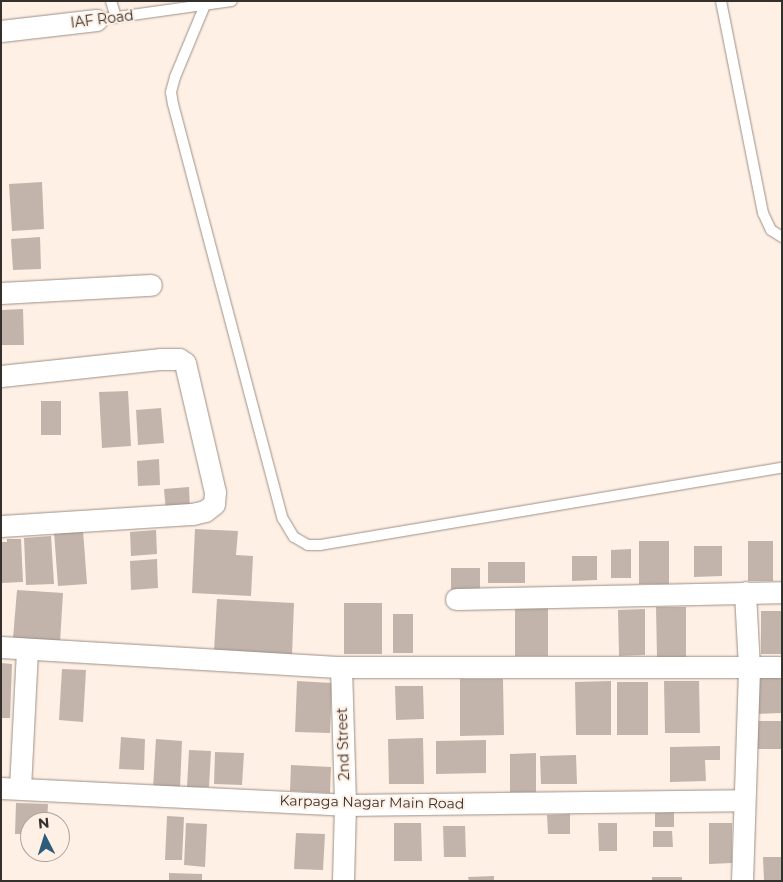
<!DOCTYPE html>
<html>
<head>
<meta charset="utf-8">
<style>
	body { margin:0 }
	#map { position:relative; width:783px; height:882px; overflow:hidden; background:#fff0e5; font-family:Montserrat,sans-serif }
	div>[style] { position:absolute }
	.building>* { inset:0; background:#c2b4aa }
	.roads { filter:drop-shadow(0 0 1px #9d9086) drop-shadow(0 0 1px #9d9086) }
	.service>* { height:10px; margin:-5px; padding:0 5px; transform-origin:5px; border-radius:5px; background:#fff }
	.minor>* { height:21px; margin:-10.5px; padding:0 10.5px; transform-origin:10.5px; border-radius:10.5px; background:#fff }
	span { translate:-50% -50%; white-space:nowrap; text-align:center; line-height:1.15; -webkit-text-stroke:4px #fff0e5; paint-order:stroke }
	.street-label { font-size:14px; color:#35302c }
	.frame { position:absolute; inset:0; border:2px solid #35302c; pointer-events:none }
	.north { position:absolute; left:20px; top:812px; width:50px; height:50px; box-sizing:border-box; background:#fff0e5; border:1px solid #aea39b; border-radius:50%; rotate:355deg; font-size:14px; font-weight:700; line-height:20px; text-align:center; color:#35302c }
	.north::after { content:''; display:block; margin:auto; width:18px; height:22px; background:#2d5d7b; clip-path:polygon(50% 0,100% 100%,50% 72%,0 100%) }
</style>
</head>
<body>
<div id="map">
	<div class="building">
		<div style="clip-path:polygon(42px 182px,44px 229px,12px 231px,9px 184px)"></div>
		<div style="clip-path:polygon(40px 237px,41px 269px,13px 270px,11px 239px)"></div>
		<div style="clip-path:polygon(23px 309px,24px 345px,1px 345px,1px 310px)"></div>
		<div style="clip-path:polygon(128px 391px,131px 446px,102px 448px,99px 392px)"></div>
		<div style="clip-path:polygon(41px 401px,61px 401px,61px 435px,41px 435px)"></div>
		<div style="clip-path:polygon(161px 408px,164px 443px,138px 445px,136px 410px)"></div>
		<div style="clip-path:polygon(159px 459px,160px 485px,138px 486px,137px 461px)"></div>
		<div style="clip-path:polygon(189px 487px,190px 510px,166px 512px,164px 489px)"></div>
		<div style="clip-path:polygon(195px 529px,238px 531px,236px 555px,253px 556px,251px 596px,192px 593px)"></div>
		<div style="clip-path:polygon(83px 530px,87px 584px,58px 586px,54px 532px)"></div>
		<div style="clip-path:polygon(156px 530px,157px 554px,131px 556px,130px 532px)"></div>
		<div style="clip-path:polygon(51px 536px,54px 584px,26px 585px,24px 538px)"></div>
		<div style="clip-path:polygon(7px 539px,21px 539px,23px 582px,1px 583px,1px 542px,7px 542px)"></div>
		<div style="clip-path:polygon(639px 541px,669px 541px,669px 584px,639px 584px)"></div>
		<div style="clip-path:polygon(748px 541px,773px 541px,773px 581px,748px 581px)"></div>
		<div style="clip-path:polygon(694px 546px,722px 546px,722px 576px,694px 577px)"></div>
		<div style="clip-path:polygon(631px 549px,631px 578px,611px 578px,611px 550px)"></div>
		<div style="clip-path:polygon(572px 556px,597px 556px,597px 580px,572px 581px)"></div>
		<div style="clip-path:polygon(157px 559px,158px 588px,131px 590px,130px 561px)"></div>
		<div style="clip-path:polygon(488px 562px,525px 562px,525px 583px,488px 583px)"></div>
		<div style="clip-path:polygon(451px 568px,480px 568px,480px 590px,451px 590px)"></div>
		<div style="clip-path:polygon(17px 590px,63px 593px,60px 642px,13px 638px)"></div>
		<div style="clip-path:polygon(217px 599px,294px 603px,292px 655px,214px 651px)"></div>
		<div style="clip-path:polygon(344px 603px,382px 603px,382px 654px,344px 654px)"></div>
		<div style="clip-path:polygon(515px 604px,548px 604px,548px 656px,515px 656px)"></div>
		<div style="clip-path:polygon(656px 607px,686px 607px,686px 658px,657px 658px)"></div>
		<div style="clip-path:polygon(645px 609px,645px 655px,619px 656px,618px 610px)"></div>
		<div style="clip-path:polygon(761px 611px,782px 611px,782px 654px,761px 654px)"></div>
		<div style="clip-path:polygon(393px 614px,413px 614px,413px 653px,393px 653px)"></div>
		<div style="clip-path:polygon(1px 663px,12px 664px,10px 718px,1px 718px)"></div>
		<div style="clip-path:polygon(62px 669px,86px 670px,83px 722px,59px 720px)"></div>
		<div style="clip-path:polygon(755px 678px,782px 678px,782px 713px,755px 714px)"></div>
		<div style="clip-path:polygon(460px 679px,503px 679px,504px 735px,460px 736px)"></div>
		<div style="clip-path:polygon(297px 681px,332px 683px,330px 733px,295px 732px)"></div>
		<div style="clip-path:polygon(611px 681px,611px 735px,576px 735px,575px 682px)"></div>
		<div style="clip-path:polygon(664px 681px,699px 681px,700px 733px,665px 733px)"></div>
		<div style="clip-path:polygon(617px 682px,648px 682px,648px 735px,617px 735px)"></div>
		<div style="clip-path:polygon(395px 686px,423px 686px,424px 719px,396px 720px)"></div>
		<div style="clip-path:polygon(757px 721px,782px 721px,782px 749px,757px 749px)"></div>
		<div style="clip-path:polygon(121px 737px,145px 739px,144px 770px,119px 769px)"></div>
		<div style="clip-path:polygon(423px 738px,424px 784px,389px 784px,388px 739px)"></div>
		<div style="clip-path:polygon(156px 739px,182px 741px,180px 789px,153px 788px)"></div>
		<div style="clip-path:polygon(486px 740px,486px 773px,436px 774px,436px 741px)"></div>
		<div style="clip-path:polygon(720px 746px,720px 760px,705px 760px,706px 781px,670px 782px,670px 747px)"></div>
		<div style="clip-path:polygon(189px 750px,211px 751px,209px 787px,187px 787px)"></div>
		<div style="clip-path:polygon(215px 752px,244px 753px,242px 785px,214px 784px)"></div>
		<div style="clip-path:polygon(536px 753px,536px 792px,510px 792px,510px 754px)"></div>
		<div style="clip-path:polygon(576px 755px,577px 784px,541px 784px,540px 756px)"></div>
		<div style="clip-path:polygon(291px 765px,331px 767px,330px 793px,290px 791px)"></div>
		<div style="clip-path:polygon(16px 803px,48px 804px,47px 822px,30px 822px,30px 834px,15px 834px)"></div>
		<div style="clip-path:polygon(674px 812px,674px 827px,655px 827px,655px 813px)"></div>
		<div style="clip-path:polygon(570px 814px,570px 834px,548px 834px,547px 815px)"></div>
		<div style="clip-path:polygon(167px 816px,184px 817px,182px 860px,165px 860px)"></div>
		<div style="clip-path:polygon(186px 823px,207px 824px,205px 867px,184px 865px)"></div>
		<div style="clip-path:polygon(394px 823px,421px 823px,422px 861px,394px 861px)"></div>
		<div style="clip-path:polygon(598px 823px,617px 823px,617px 851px,599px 851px)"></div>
		<div style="clip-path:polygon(709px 823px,732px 823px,732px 863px,709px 864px)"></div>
		<div style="clip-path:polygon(443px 826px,465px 826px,466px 857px,444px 857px)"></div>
		<div style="clip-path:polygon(653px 831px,672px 831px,673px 847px,653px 847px)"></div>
		<div style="clip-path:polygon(296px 833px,325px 834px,323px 870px,294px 869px)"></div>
		<div style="clip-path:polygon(763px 857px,782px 857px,782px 881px,764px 881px)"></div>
		<div style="clip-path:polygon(169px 873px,202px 874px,202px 881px,169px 881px)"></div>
		<div style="clip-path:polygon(494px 876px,494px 881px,469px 881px,468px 877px)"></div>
		<div style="clip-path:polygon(652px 877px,682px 877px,682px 881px,652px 881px)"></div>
	</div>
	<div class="roads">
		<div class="service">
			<div style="left:111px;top:1px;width:17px;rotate:73deg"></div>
			<div style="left:721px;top:1px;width:216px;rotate:78.8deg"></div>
			<div style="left:763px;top:213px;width:19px;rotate:65deg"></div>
			<div style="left:771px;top:230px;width:13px;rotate:32deg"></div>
			<div style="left:205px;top:5px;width:78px;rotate:112.6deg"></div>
			<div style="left:175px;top:77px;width:16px;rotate:105deg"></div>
			<div style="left:171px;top:92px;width:12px;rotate:81deg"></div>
			<div style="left:173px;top:104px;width:429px;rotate:75.2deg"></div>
			<div style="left:283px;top:519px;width:21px;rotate:59deg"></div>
			<div style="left:294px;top:537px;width:16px;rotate:30deg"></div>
			<div style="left:308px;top:545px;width:12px"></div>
			<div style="left:320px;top:545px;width:468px;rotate:-9.5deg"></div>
			<div style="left:96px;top:20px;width:137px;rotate:-8deg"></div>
		</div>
		<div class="minor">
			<div style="left:1px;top:31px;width:96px;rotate:-6.6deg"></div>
			<div style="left:1px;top:293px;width:150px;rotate:-3.1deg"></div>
			<div style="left:1px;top:376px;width:161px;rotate:-6.1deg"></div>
			<div style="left:161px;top:359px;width:18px"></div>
			<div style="left:179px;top:359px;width:7px;rotate:34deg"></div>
			<div style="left:185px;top:363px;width:132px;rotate:76.9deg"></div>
			<div style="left:215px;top:492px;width:12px;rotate:95deg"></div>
			<div style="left:214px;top:504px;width:11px;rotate:142deg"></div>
			<div style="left:205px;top:511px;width:13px;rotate:167deg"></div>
			<div style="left:192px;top:514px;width:191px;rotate:176.4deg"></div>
			<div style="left:456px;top:599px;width:326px;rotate:-1.2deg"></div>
			<div style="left:1px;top:647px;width:341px;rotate:3.4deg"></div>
			<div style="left:341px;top:667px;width:441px"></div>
			<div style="left:341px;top:667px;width:138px;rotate:88.3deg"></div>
			<div style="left:345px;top:805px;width:76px;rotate:91.5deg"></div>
			<div style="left:1px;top:788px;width:344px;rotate:2.8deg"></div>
			<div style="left:345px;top:805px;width:398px;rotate:-0.7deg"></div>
			<div style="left:20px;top:788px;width:139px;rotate:-87.1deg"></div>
			<div style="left:742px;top:881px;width:214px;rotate:-88.1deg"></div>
			<div style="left:749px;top:667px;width:75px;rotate:-93.1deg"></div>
		</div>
	</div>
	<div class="street-label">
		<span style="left:102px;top:19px;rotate:-7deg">IAF Road</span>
		<span style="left:343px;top:744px;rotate:-92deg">2nd Street</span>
		<span style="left:372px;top:802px;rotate:1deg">Karpaga Nagar Main Road</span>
	</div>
	<div class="frame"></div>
	<div class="north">N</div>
</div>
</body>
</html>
